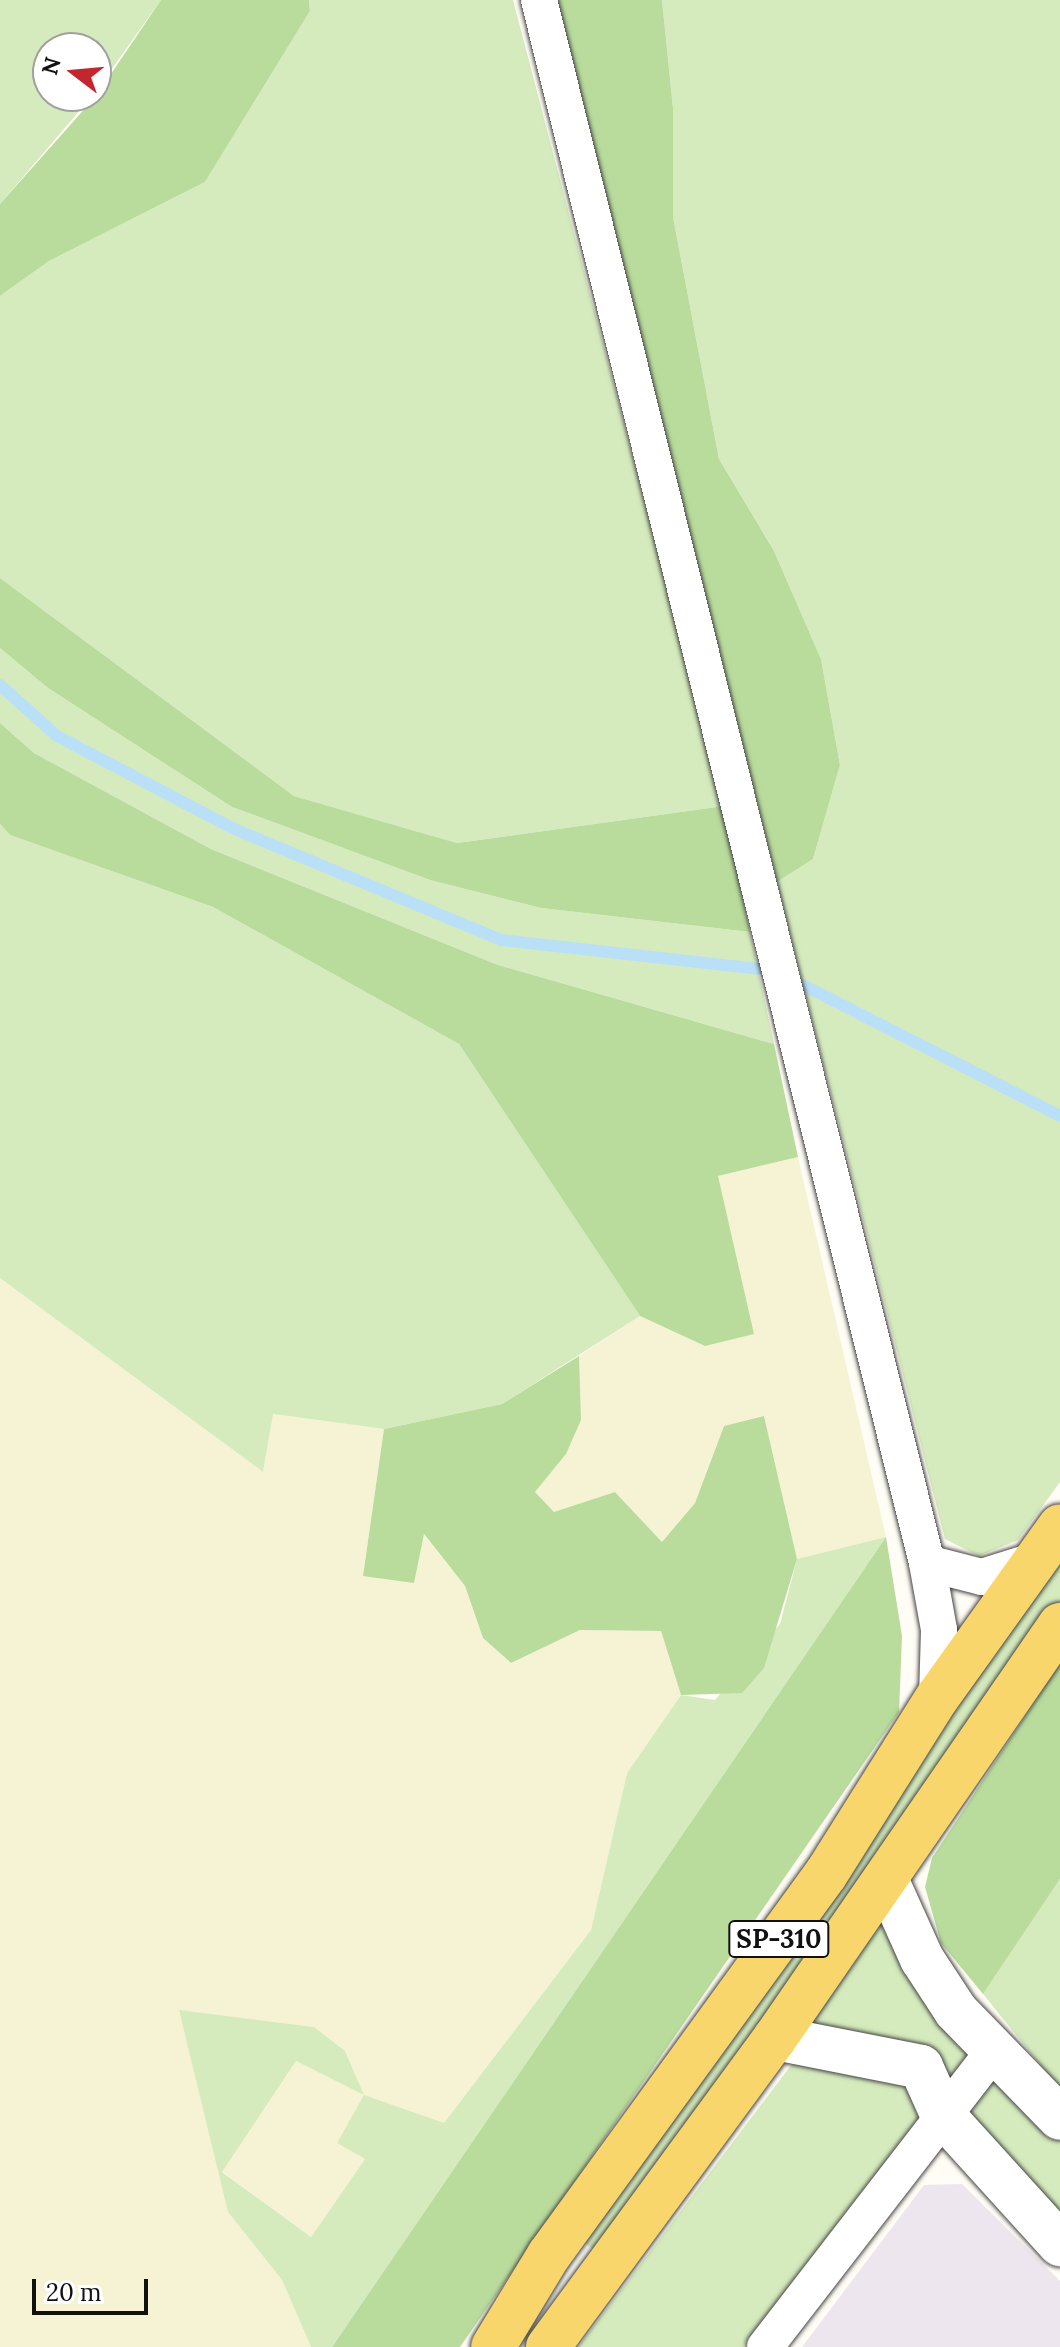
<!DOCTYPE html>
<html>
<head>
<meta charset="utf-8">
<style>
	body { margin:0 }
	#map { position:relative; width:1060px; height:2347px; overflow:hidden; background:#fffdf5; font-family:Lora,serif }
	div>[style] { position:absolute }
	.industrial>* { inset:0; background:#eee6ef }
	.farmland>* { inset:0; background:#f6f3d4 }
	.green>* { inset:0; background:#d5ebbd }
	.forest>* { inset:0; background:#b9dc9c }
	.stream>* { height:12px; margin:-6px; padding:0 6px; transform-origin:6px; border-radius:6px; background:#b9e0f7 }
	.roads { filter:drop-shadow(0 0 2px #444) drop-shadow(0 0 2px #444) }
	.minor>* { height:36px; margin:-18px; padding:0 18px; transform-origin:18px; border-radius:18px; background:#fff }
	.tertiary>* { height:44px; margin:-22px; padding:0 22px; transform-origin:22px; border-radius:22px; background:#fff }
	.primary>* { height:44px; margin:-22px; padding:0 22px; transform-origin:22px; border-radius:22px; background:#f9d66b }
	span { translate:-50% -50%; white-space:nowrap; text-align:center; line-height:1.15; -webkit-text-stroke:8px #fff; paint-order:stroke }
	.shield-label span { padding:2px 6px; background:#fff; border:2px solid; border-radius:6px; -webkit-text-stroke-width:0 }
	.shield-label { font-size:26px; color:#111; font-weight:700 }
	.north { position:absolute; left:32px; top:32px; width:80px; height:80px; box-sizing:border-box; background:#fff; border:2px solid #a0a0a0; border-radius:50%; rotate:286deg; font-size:22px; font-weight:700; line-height:32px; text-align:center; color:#111 }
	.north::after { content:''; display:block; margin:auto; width:28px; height:36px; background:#c4262e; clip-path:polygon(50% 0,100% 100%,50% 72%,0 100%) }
	.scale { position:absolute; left:32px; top:2279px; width:116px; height:36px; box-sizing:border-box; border:4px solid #111; border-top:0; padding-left:10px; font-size:24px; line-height:28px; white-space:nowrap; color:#111; -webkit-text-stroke:6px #fff; paint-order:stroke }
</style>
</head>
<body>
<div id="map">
	<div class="industrial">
		<div style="clip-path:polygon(962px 2184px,1060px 2281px,1060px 2347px,802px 2347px,924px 2185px)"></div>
	</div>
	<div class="farmland">
		<div style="clip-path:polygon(798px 1157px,886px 1537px,797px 1559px,764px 1416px,724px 1426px,695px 1503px,662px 1542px,615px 1492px,554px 1512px,535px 1492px,566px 1454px,579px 1356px,640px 1316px,705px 1346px,718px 1176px)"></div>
		<div style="clip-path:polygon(evenodd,0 1278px,263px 1472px,272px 1414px,384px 1429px,363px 1575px,423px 1534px,465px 1586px,483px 1638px,511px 1663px,580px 1630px,661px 1631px,681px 1695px,627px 1773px,591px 1930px,444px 2123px,365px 2159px,311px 2237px,223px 2172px,228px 2212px,282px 2280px,311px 2347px,0 2347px,0 1278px,179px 2011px,314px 2027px,345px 2052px,363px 2094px,296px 2061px,222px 2171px,179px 2011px)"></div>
	</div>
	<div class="green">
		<div style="clip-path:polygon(0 0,161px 0,96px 91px,96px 48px,48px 48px,48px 96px,92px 96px,0 204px)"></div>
		<div style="clip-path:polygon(309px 0,513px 0,724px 806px,457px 843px,294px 796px,0 578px,0 296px,49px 261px,205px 182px,310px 11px)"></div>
		<div style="clip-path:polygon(662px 0,1060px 0,1060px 1482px,1018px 1540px,979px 1556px,945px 1539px,777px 882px,813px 859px,840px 765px,821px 659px,774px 551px,719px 459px,673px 217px,673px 108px)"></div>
		<div style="clip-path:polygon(0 648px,48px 688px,232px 807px,430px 880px,541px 908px,750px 932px,774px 1044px,498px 965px,211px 849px,34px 753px,0 723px)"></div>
		<div style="clip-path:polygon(0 824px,10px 835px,213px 907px,459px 1044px,640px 1316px,502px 1404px,384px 1429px,273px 1414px,263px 1472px,0 1278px)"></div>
		<div style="clip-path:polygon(evenodd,886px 1537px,332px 2347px,311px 2347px,282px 2280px,228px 2212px,179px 2010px,314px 2027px,345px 2051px,364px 2095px,444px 2123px,591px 1930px,627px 1773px,681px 1695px,715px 1700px,780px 1624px,797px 1559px,886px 1537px,296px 2061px,364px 2095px,337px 2143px,365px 2159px,311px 2237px,222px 2172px,296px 2061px)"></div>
		<div style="clip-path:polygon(1060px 1549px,1060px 1601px,875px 1870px,593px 2249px,582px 2241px)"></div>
		<div style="clip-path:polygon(1060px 1879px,1060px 2089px,983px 1994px)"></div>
		<div style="clip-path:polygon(889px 1912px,985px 2045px,948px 2097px,804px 2035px)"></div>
		<div style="clip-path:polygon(795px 2060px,918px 2081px,926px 2115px,743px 2347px,578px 2347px)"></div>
		<div style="clip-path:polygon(992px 2073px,1060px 2134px,1060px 2230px,962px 2121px)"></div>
	</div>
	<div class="forest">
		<div style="clip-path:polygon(161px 0,309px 0,310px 11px,205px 182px,49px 261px,0 296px,0 204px,96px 96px)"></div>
		<div style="clip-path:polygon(556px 0,662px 0,673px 108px,673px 217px,719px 459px,774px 551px,821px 659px,840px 765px,813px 859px,777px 882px)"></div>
		<div style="clip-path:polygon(0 578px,294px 796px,457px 843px,724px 806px,750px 932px,541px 908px,430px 880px,232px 807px,48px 688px,0 648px)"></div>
		<div style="clip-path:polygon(0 723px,34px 753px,211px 849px,498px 965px,774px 1044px,798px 1157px,718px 1176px,754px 1334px,705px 1346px,640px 1316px,459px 1044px,213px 907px,10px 835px,0 824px)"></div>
		<div style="clip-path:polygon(579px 1356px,581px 1420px,566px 1454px,535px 1492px,554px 1512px,615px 1492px,662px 1542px,695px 1503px,724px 1426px,764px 1416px,797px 1559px,764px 1668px,742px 1693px,681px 1695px,661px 1631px,580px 1630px,511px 1663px,483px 1638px,465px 1586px,424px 1534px,414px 1583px,363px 1576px,384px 1429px,502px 1404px)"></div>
		<div style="clip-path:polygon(886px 1537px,902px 1636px,899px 1712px,460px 2347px,332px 2347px)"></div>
		<div style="clip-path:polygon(1060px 1663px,1060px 1879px,983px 1994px,941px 1943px,925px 1887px,932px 1858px)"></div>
	</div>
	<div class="stream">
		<div style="left:0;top:685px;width:76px;rotate:41.8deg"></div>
		<div style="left:57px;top:736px;width:198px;rotate:27.7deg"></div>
		<div style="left:232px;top:828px;width:291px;rotate:22.6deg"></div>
		<div style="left:501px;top:940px;width:259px;rotate:6.4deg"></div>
		<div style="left:803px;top:985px;width:288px;rotate:27deg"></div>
	</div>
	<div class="roads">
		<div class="minor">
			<div style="left:539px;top:0;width:1610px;rotate:76.06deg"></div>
			<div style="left:927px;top:1563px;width:68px;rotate:79.8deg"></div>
			<div style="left:939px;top:1630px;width:68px;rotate:91.7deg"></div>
			<div style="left:927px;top:1563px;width:57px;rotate:14.3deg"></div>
			<div style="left:982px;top:1577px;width:57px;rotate:-17.5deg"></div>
			<div style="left:765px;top:2347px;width:376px;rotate:-52.3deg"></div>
		</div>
		<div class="tertiary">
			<div style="left:886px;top:1879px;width:88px;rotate:65.8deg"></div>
			<div style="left:922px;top:1959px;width:62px;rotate:56.8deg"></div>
			<div style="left:956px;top:2011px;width:149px;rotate:45.8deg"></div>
			<div style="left:775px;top:2038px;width:149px;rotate:11.2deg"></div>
			<div style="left:921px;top:2067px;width:51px;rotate:65.9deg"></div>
			<div style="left:942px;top:2114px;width:176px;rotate:47.8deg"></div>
		</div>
		<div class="primary">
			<div style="left:493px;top:2347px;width:108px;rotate:-58.7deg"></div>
			<div style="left:549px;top:2255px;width:471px;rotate:-54deg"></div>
			<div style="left:826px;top:1874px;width:208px;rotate:-57.8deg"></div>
			<div style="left:937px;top:1698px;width:211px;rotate:-54.4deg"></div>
			<div style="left:548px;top:2347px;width:383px;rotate:-53.7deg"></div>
			<div style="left:775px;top:2038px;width:502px;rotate:-55.39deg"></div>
		</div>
	</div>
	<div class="shield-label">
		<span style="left:779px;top:1939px">SP-310</span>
	</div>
	<div class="north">N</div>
	<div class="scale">20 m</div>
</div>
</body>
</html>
